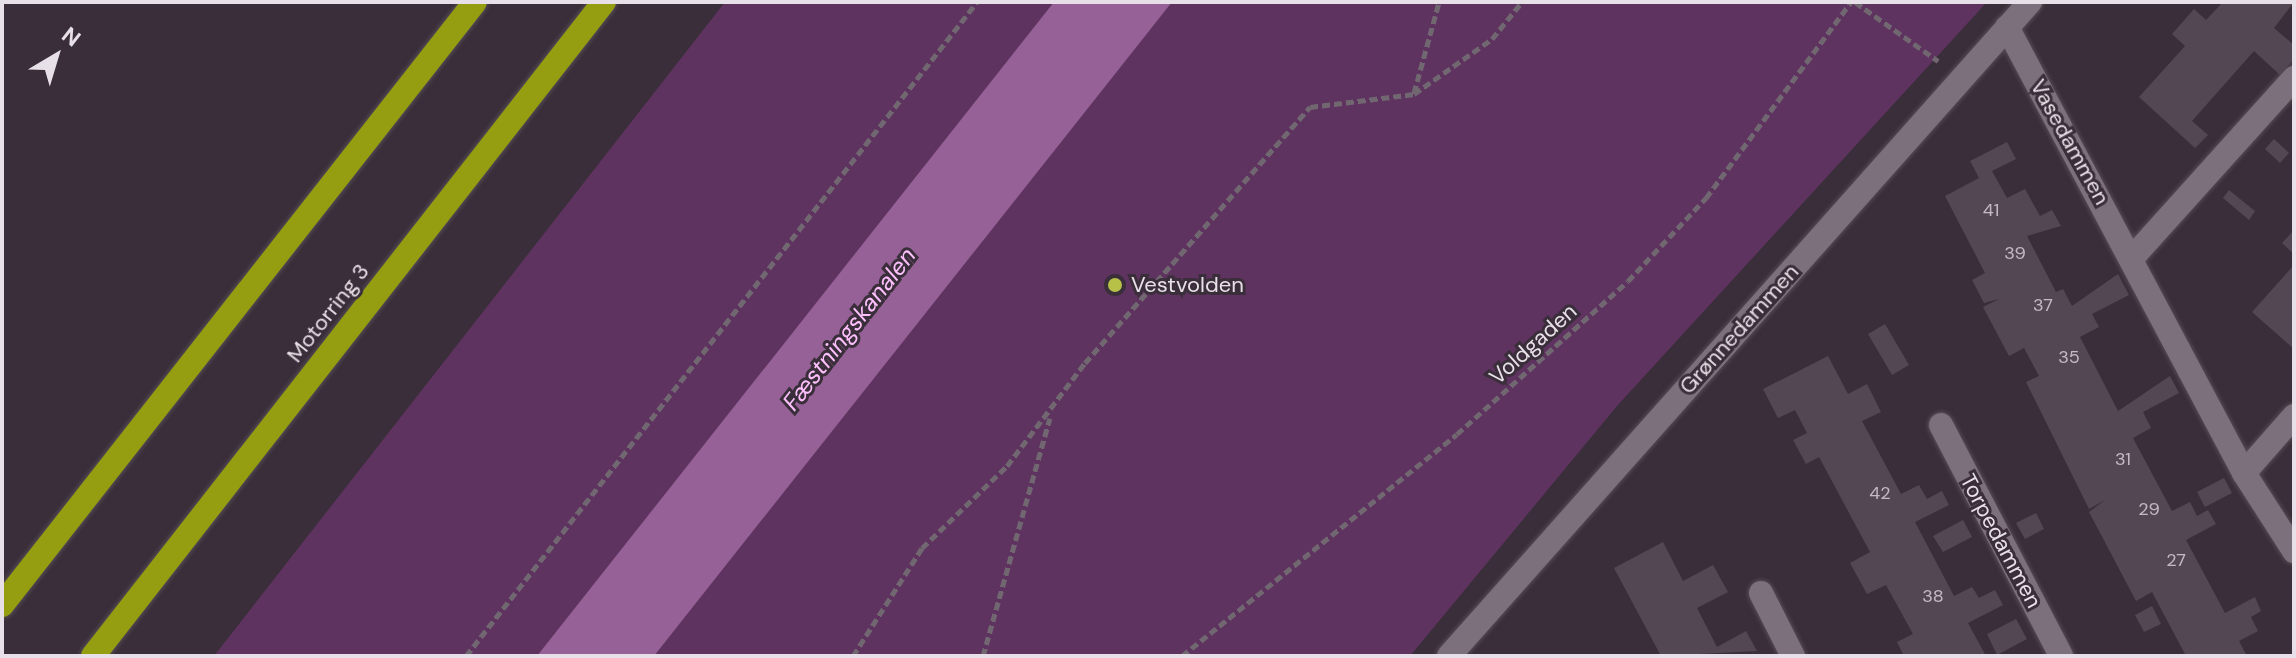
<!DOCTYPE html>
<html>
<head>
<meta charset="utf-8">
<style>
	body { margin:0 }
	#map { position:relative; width:2296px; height:658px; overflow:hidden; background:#392e39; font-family:"DM Sans",sans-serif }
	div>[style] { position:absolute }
	.green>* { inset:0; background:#5f3360 }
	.water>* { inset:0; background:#956196 }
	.building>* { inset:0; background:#544754 }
	.path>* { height:5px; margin-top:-2.5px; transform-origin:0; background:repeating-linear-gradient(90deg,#716771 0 8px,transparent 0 12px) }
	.roads { filter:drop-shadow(0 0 2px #544b54) drop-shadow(0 0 2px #544b54) }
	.street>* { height:24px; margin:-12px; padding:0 12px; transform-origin:12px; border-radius:12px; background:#7d707d }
	.highway>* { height:24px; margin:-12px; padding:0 12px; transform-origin:12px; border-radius:12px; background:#959d11 }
	.dots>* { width:22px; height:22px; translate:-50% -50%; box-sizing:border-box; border:4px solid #392e39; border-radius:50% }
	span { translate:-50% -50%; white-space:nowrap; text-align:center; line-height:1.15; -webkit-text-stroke:6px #392e39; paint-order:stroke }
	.number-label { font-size:18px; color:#c3bac3 }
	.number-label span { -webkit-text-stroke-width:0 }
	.street-label { font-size:22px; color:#e8e0e8 }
	.poi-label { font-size:22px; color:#e8e0e8 }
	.left { translate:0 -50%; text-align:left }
	.water-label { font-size:24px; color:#fdc0fd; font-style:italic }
	.frame { position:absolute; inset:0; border:4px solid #e8e0e8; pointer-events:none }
	.north { position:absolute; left:16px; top:16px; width:80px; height:80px; -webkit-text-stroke:6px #392e39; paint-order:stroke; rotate:38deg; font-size:22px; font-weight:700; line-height:32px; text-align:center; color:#e8e0e8 }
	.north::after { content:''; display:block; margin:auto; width:28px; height:36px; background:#e8e0e8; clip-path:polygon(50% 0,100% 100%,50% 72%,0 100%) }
</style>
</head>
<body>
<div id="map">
	<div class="green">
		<div style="clip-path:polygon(725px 2px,1987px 2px,1617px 406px,1410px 656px,214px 656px)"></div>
	</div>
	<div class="water">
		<div style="clip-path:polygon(1054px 2px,1172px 2px,654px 656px,537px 656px)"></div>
	</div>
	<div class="building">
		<div style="clip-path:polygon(2223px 2px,2294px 2px,2274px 28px,2294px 45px,2294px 59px,2280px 75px,2254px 51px,2192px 121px,2208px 135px,2195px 148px,2139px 97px,2185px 46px,2172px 34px,2194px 9px,2206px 20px)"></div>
		<div style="clip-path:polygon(2274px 139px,2289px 153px,2280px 163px,2265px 149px)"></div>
		<div style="clip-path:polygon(2007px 142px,2016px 159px,1992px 171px,2007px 198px,2025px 189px,2040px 216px,2052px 210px,2061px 226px,2027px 236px,2056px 292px,2063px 289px,2072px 306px,2118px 274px,2129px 295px,2092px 314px,2099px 327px,2080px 337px,2118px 411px,2170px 376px,2179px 393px,2143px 412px,2151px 428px,2133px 438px,2172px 511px,2190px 502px,2197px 516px,2208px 510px,2216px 524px,2186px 540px,2225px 613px,2255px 597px,2261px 611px,2251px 617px,2258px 631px,2239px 641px,2247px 656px,2186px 656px,2152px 592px,2136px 601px,2089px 512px,2105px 500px,2089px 509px,2026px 382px,2039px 376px,2024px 348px,2009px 356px,1983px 307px,1999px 299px,1984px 303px,1972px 280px,1985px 273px,1945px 196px,1979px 178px,1970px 161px)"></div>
		<div style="clip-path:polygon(2229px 190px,2255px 211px,2249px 220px,2223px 198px)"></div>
		<div style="clip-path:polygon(2294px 230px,2294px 254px,2282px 243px)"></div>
		<div style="clip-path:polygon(2294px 265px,2294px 349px,2252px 312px)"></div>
		<div style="clip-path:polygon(1885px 324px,1909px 365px,1892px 375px,1868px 334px)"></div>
		<div style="clip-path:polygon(1828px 356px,1848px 394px,1867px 384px,1881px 412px,1862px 421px,1901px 494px,1919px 485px,1927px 499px,1942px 491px,1949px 505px,1915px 522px,1954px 596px,1972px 587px,1979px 598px,1995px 590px,2003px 605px,1968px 623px,1986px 656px,1904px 656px,1897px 642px,1913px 634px,1886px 585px,1867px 594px,1850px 563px,1870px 552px,1819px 457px,1806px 464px,1793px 440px,1807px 433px,1795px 410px,1778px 418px,1763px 389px)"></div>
		<div style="clip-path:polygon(2224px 478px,2232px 493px,2205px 507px,2197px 492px)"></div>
		<div style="clip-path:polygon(2036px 513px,2044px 529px,2025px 539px,2016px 523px)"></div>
		<div style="clip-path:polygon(1963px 520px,1972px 537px,1943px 552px,1933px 536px)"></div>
		<div style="clip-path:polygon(1663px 542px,1683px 581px,1713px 565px,1728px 592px,1697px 608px,1717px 647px,1746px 631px,1757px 651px,1661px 656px,1614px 568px)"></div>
		<div style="clip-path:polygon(2152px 606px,2161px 624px,2144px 632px,2135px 615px)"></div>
		<div style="clip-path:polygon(2016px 619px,2027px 639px,1997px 655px,1987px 634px)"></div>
	</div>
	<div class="path">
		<div style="left:1855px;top:2px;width:102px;rotate:35.4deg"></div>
		<div style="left:1414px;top:93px;width:94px;rotate:-74.6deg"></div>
		<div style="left:466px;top:656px;width:830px;rotate:-52deg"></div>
		<div style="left:853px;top:656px;width:128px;rotate:-57.4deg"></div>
		<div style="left:922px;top:548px;width:118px;rotate:-44deg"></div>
		<div style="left:1007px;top:466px;width:129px;rotate:-52.9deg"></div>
		<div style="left:1085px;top:363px;width:341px;rotate:-48.7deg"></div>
		<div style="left:1310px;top:107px;width:105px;rotate:-7.1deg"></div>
		<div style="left:1414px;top:94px;width:95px;rotate:-35.2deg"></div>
		<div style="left:1492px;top:39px;width:48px;rotate:-51deg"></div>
		<div style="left:983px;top:656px;width:247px;rotate:-74.3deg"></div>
		<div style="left:1182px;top:656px;width:353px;rotate:-38.9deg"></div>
		<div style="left:1457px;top:434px;width:229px;rotate:-41.8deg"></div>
		<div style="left:1628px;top:281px;width:114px;rotate:-46.8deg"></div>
		<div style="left:1706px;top:198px;width:244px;rotate:-53.5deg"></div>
	</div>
	<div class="roads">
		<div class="street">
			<div style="left:2007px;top:27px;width:505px;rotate:62.01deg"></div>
			<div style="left:2244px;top:473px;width:93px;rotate:57.3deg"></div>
			<div style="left:2133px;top:257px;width:241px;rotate:-48deg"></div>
			<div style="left:1941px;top:425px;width:260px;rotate:62.5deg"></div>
			<div style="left:2244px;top:473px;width:76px;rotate:-48.7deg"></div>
			<div style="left:1761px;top:593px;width:71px;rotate:63.1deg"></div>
			<div style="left:1449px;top:656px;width:875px;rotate:-48.38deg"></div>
		</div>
		<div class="highway">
			<div style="left:2px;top:605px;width:766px;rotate:-51.89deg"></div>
			<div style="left:93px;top:656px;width:830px;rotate:-52deg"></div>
		</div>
	</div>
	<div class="dots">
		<div style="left:1115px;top:285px;background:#b7c148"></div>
	</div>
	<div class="number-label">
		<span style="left:1991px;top:210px">41</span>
		<span style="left:2015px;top:253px">39</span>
		<span style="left:2043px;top:305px">37</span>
		<span style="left:2069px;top:357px">35</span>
		<span style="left:2123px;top:459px">31</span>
		<span style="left:1880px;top:493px">42</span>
		<span style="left:2149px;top:509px">29</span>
		<span style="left:2176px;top:560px">27</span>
		<span style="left:1933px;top:596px">38</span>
	</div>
	<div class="street-label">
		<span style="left:2070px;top:142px;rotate:61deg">Vasedammen</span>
		<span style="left:328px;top:313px;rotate:-52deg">Motorring 3</span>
		<span style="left:1739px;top:329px;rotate:-48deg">Grønnedammen</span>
		<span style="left:1533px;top:344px;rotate:-42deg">Voldgaden</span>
		<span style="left:2001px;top:541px;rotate:62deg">Torpedammen</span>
	</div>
	<div class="poi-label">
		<span class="left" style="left:1131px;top:285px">Vestvolden</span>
	</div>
	<div class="water-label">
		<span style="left:849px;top:329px;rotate:-52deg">Fæstningskanalen</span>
	</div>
	<div class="frame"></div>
	<div class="north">N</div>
</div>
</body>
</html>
